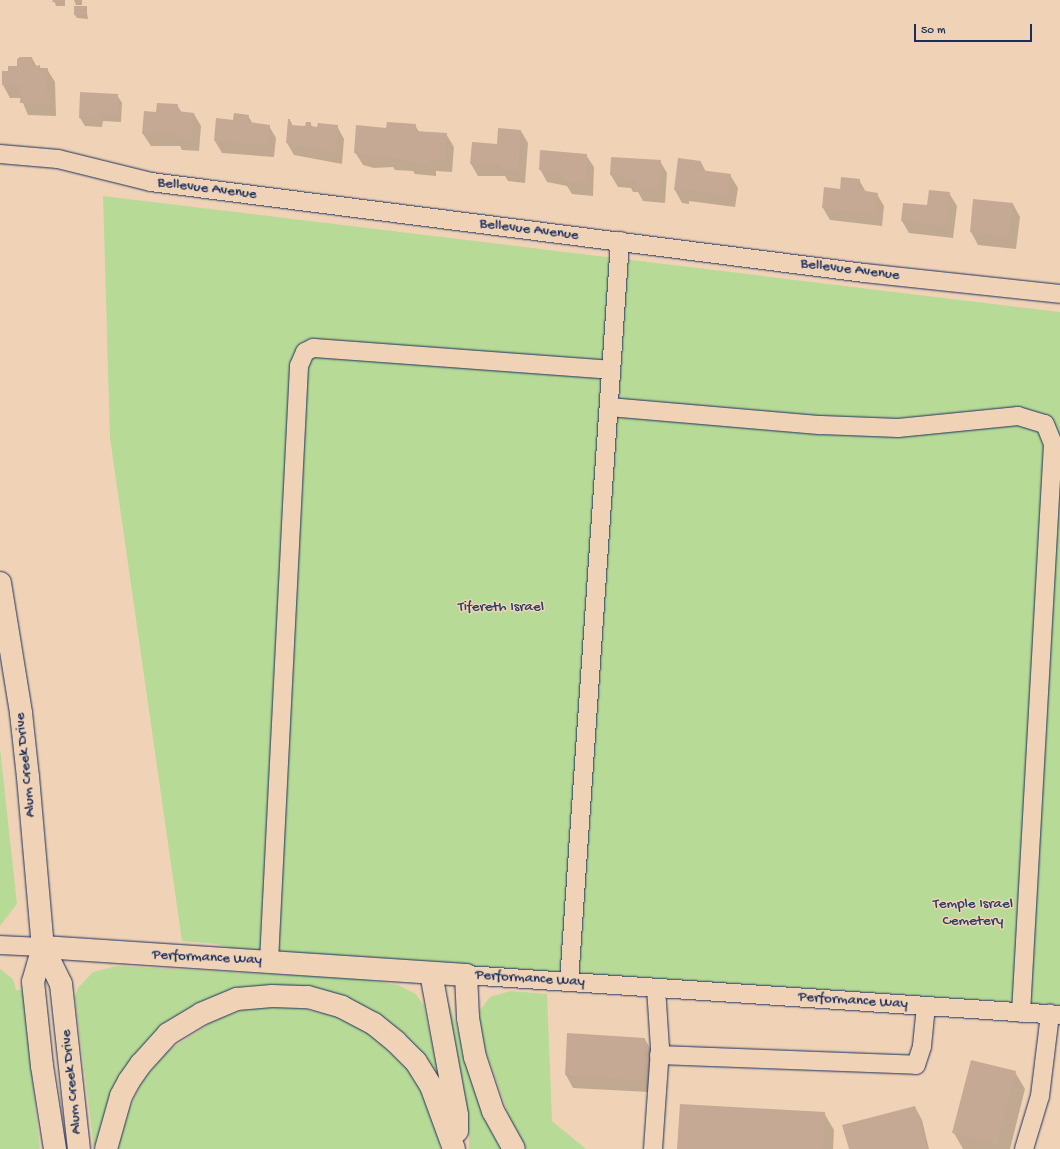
<!DOCTYPE html>
<html>
<head>
<meta charset="utf-8">
<style>
	body { margin:0 }
	#map { position:relative; width:1060px; height:1149px; overflow:hidden; background:#f0d3b6; font-family:"Gochi Hand",sans-serif }
	div>[style] { position:absolute }
	.green>* { inset:0; background:#b7db96 }
	.shadow>* { inset:0; background:#0003 }
	.building>* { inset:0; background:#c5a995 }
	.roads { filter:drop-shadow(0 0 1px #1b2f5e) drop-shadow(0 0 1px #1b2f5e) }
	.minor>* { height:18px; margin:-9px; padding:0 9px; transform-origin:9px; border-radius:9px; background:#f0d3b6 }
	.major>* { height:22px; margin:-11px; padding:0 11px; transform-origin:11px; border-radius:11px; background:#f0d3b6 }
	.highway>* { height:22px; margin:-11px; padding:0 11px; transform-origin:11px; border-radius:11px; background:#f0d3b6 }
	span { translate:-50% -50%; white-space:nowrap; text-align:center; line-height:1.15; -webkit-text-stroke:3px #f0d3b6; paint-order:stroke }
	.street-label { font-size:15px; color:#1b2f5e }
	.park-label { font-size:15px; color:#2b4064 }
	.scale { position:absolute; left:914px; top:24px; width:118px; height:18px; box-sizing:border-box; border:2px solid #1b2f5e; border-top:0; padding-left:5px; font-size:12px; line-height:14px; white-space:nowrap; color:#1b2f5e; -webkit-text-stroke:3px #f0d3b6; paint-order:stroke }
</style>
</head>
<body>
<div id="map">
	<div class="green">
		<div style="clip-path:polygon(103px 196px,1060px 312px,1060px 1005px,246px 953px,217px 944px,182px 941px,110px 438px)"></div>
		<div style="clip-path:polygon(0 748px,17px 904px,0 926px)"></div>
		<div style="clip-path:polygon(117px 966px,363px 979px,398px 985px,416px 994px,424px 1006px,440px 1080px,327px 996px,191px 1009px,116px 1092px,94px 1148px,75px 997px,78px 988px,93px 972px)"></div>
		<div style="clip-path:polygon(0 969px,13px 979px,16px 990px,23px 990px,40px 1149px,0 1149px)"></div>
		<div style="clip-path:polygon(510px 991px,547px 994px,552px 1121px,586px 1149px,526px 1149px,511px 1122px,479px 1032px,478px 1013px,490px 997px)"></div>
		<div style="clip-path:polygon(449px 1003px,480px 1099px,505px 1149px,469px 1149px,469px 1136px,447px 1013px)"></div>
		<div style="clip-path:polygon(290px 1006px,335px 1016px,368px 1032px,402px 1059px,422px 1088px,437px 1124px,440px 1149px,115px 1149px,123px 1121px,142px 1082px,166px 1052px,215px 1020px,246px 1009px)"></div>
	</div>
	<div class="shadow">
		<div style="clip-path:polygon(54px 0,65px 0,65px 6px,56px 6px)"></div>
		<div style="clip-path:polygon(74px 0,82px 0,82px 5px,76px 5px)"></div>
		<div style="clip-path:polygon(86px 7px,88px 19px,77px 18px,75px 15px)"></div>
		<div style="clip-path:polygon(32px 58px,37px 67px,47px 69px,55px 82px,56px 116px,28px 115px,21px 98px,10px 98px,3px 85px,9px 72px)"></div>
		<div style="clip-path:polygon(117px 95px,122px 103px,121px 122px,103px 121px,102px 127px,85px 126px,80px 118px)"></div>
		<div style="clip-path:polygon(177px 105px,182px 113px,194px 114px,201px 126px,199px 151px,182px 150px,180px 146px,151px 146px,143px 134px,157px 113px)"></div>
		<div style="clip-path:polygon(248px 116px,253px 124px,269px 126px,276px 138px,274px 157px,222px 153px,215px 141px,234px 121px)"></div>
		<div style="clip-path:polygon(290px 120px,293px 126px,306px 127px,310px 123px,313px 128px,337px 126px,344px 139px,342px 164px,294px 155px,287px 143px)"></div>
		<div style="clip-path:polygon(415px 125px,419px 132px,446px 134px,454px 147px,452px 172px,436px 171px,436px 176px,415px 174px,413px 171px,395px 170px,393px 167px,374px 168px,363px 165px,355px 152px,387px 129px)"></div>
		<div style="clip-path:polygon(521px 131px,528px 143px,525px 183px,508px 181px,505px 176px,478px 176px,471px 164px)"></div>
		<div style="clip-path:polygon(586px 155px,594px 167px,593px 196px,572px 194px,567px 186px,547px 182px,540px 169px)"></div>
		<div style="clip-path:polygon(679px 159px,701px 162px,706px 172px,730px 175px,738px 188px,735px 207px,689px 201px,689px 204px,682px 203px,675px 190px)"></div>
		<div style="clip-path:polygon(660px 161px,667px 173px,665px 203px,643px 201px,638px 192px,633px 192px,631px 188px,618px 187px,611px 175px)"></div>
		<div style="clip-path:polygon(859px 180px,866px 192px,877px 194px,884px 206px,882px 226px,830px 220px,823px 208px,841px 190px)"></div>
		<div style="clip-path:polygon(949px 193px,957px 206px,953px 238px,909px 233px,902px 221px)"></div>
		<div style="clip-path:polygon(974px 200px,1013px 204px,1020px 217px,1016px 249px,978px 245px,971px 232px)"></div>
		<div style="clip-path:polygon(644px 1038px,652px 1051px,649px 1092px,573px 1088px,566px 1075px)"></div>
		<div style="clip-path:polygon(1015px 1072px,1025px 1089px,1010px 1149px,963px 1149px,954px 1133px)"></div>
		<div style="clip-path:polygon(915px 1107px,922px 1120px,929px 1149px,850px 1149px)"></div>
		<div style="clip-path:polygon(824px 1113px,834px 1130px,833px 1149px,678px 1149px)"></div>
	</div>
	<div class="building">
		<div style="clip-path:polygon(53px 0,63px 0,63px 3px,52px 2px)"></div>
		<div style="clip-path:polygon(74px 6px,87px 6px,87px 15px,74px 15px)"></div>
		<div style="clip-path:polygon(20px 57px,32px 57px,32px 67px,40px 65px,40px 68px,48px 68px,47px 95px,50px 95px,50px 104px,20px 103px,21px 86px,2px 85px,2px 71px,8px 71px,8px 66px,17px 66px,17px 59px)"></div>
		<div style="clip-path:polygon(80px 92px,118px 94px,117px 114px,98px 113px,98px 119px,79px 118px)"></div>
		<div style="clip-path:polygon(157px 103px,178px 104px,177px 111px,194px 113px,192px 139px,174px 137px,174px 133px,142px 134px,144px 111px,156px 112px)"></div>
		<div style="clip-path:polygon(234px 113px,249px 115px,248px 122px,270px 125px,267px 145px,214px 141px,216px 118px,233px 120px)"></div>
		<div style="clip-path:polygon(288px 119px,290px 119px,290px 125px,305px 126px,306px 122px,311px 122px,311px 126px,317px 127px,318px 123px,338px 125px,335px 152px,286px 143px)"></div>
		<div style="clip-path:polygon(387px 122px,416px 124px,415px 131px,447px 133px,445px 160px,429px 158px,429px 164px,406px 162px,406px 159px,386px 157px,386px 155px,380px 154px,379px 157px,354px 153px,356px 125px,386px 128px)"></div>
		<div style="clip-path:polygon(498px 128px,521px 130px,518px 171px,499px 169px,500px 164px,470px 164px,472px 142px,497px 144px)"></div>
		<div style="clip-path:polygon(540px 150px,587px 154px,587px 183px,563px 182px,564px 175px,539px 170px)"></div>
		<div style="clip-path:polygon(611px 157px,661px 160px,659px 190px,635px 189px,635px 180px,624px 180px,625px 176px,610px 175px)"></div>
		<div style="clip-path:polygon(678px 158px,701px 161px,700px 170px,731px 174px,728px 195px,682px 189px,682px 192px,674px 190px)"></div>
		<div style="clip-path:polygon(841px 177px,860px 179px,859px 190px,878px 193px,876px 214px,822px 208px,824px 187px,840px 189px)"></div>
		<div style="clip-path:polygon(929px 190px,950px 192px,946px 226px,901px 221px,903px 203px,927px 205px)"></div>
		<div style="clip-path:polygon(973px 199px,1013px 203px,1009px 237px,970px 232px)"></div>
		<div style="clip-path:polygon(567px 1033px,645px 1038px,643px 1080px,565px 1075px)"></div>
		<div style="clip-path:polygon(971px 1060px,1016px 1071px,997px 1144px,952px 1133px)"></div>
		<div style="clip-path:polygon(680px 1104px,825px 1112px,823px 1149px,677px 1149px)"></div>
		<div style="clip-path:polygon(915px 1106px,926px 1149px,849px 1149px,842px 1125px)"></div>
	</div>
	<div class="roads">
		<div class="minor">
			<div style="left:0;top:154px;width:58px;rotate:4.9deg"></div>
			<div style="left:58px;top:159px;width:96px;rotate:13.9deg"></div>
			<div style="left:151px;top:182px;width:719px;rotate:7.27deg"></div>
			<div style="left:864px;top:273px;width:197px;rotate:6.1deg"></div>
			<div style="left:609px;top:407px;width:213px;rotate:4.9deg"></div>
			<div style="left:821px;top:425px;width:77px;rotate:2.2deg"></div>
			<div style="left:898px;top:428px;width:121px;rotate:-5.7deg"></div>
			<div style="left:1018px;top:416px;width:28px;rotate:17deg"></div>
			<div style="left:1045px;top:424px;width:22px;rotate:68deg"></div>
			<div style="left:1053px;top:444px;width:570px;rotate:93.22deg"></div>
			<div style="left:0;top:945px;width:43px;rotate:2.7deg"></div>
			<div style="left:269px;top:961px;width:596px;rotate:-87.11deg"></div>
			<div style="left:299px;top:366px;width:15px;rotate:-67deg"></div>
			<div style="left:305px;top:352px;width:9px;rotate:-27deg"></div>
			<div style="left:313px;top:348px;width:299px;rotate:4.2deg"></div>
			<div style="left:466px;top:975px;width:595px;rotate:3.85deg"></div>
			<div style="left:569px;top:982px;width:743px;rotate:-86.06deg"></div>
			<div style="left:659px;top:1055px;width:257px;rotate:2.2deg"></div>
			<div style="left:916px;top:1065px;width:20px;rotate:-72deg"></div>
			<div style="left:922px;top:1046px;width:40px;rotate:-84.3deg"></div>
			<div style="left:653px;top:1149px;width:101px;rotate:-86deg"></div>
			<div style="left:660px;top:1048px;width:60px;rotate:-93.8deg"></div>
			<div style="left:1024px;top:1149px;width:55px;rotate:-73.2deg"></div>
			<div style="left:1040px;top:1096px;width:83px;rotate:-83deg"></div>
		</div>
		<div class="major">
			<div style="left:0;top:583px;width:132px;rotate:80.8deg"></div>
			<div style="left:21px;top:713px;width:64px;rotate:83.8deg"></div>
			<div style="left:28px;top:777px;width:171px;rotate:85deg"></div>
			<div style="left:43px;top:947px;width:36px;rotate:106deg"></div>
			<div style="left:33px;top:982px;width:84px;rotate:83.9deg"></div>
			<div style="left:42px;top:1066px;width:84px;rotate:81.1deg"></div>
			<div style="left:43px;top:947px;width:424px;rotate:3.8deg"></div>
			<div style="left:43px;top:947px;width:41px;rotate:64.1deg"></div>
			<div style="left:61px;top:984px;width:166px;rotate:83.8deg"></div>
		</div>
		<div class="highway">
			<div style="left:431px;top:973px;width:144px;rotate:79.6deg"></div>
			<div style="left:457px;top:1115px;width:16px;rotate:90deg"></div>
			<div style="left:466px;top:975px;width:43px;rotate:87.3deg"></div>
			<div style="left:468px;top:1018px;width:40px;rotate:80deg"></div>
			<div style="left:475px;top:1057px;width:57px;rotate:71.6deg"></div>
			<div style="left:493px;top:1111px;width:43px;rotate:61.1deg"></div>
			<div style="left:106px;top:1149px;width:55px;rotate:-74.2deg"></div>
			<div style="left:121px;top:1096px;width:17px;rotate:-62deg"></div>
			<div style="left:129px;top:1081px;width:21px;rotate:-55deg"></div>
			<div style="left:141px;top:1064px;width:40px;rotate:-48deg"></div>
			<div style="left:168px;top:1034px;width:39px;rotate:-31deg"></div>
			<div style="left:201px;top:1014px;width:39px;rotate:-23deg"></div>
			<div style="left:237px;top:999px;width:35px;rotate:-5deg"></div>
			<div style="left:272px;top:996px;width:36px;rotate:2deg"></div>
			<div style="left:308px;top:997px;width:35px;rotate:16deg"></div>
			<div style="left:342px;top:1007px;width:36px;rotate:28deg"></div>
			<div style="left:374px;top:1024px;width:28px;rotate:39deg"></div>
			<div style="left:396px;top:1042px;width:28px;rotate:45deg"></div>
			<div style="left:416px;top:1062px;width:28px;rotate:58deg"></div>
			<div style="left:431px;top:1086px;width:67px;rotate:69.9deg"></div>
		</div>
	</div>
	<div class="street-label">
		<span style="left:207px;top:189px;rotate:7deg">Bellevue Avenue</span>
		<span style="left:529px;top:230px;rotate:7deg">Bellevue Avenue</span>
		<span style="left:850px;top:270px;rotate:7deg">Bellevue Avenue</span>
		<span style="left:26px;top:765px;rotate:-96deg">Alum Creek Drive</span>
		<span style="left:207px;top:958px;rotate:3deg">Performance Way</span>
		<span style="left:530px;top:979px;rotate:4deg">Performance Way</span>
		<span style="left:853px;top:1001px;rotate:4deg">Performance Way</span>
		<span style="left:72px;top:1082px;rotate:-96deg">Alum Creek Drive</span>
	</div>
	<div class="park-label">
		<span style="left:501px;top:608px">Tifereth Israel</span>
		<span style="left:973px;top:913px">Temple Israel<br>Cemetery</span>
	</div>
	<div class="scale">50 m</div>
</div>
</body>
</html>
